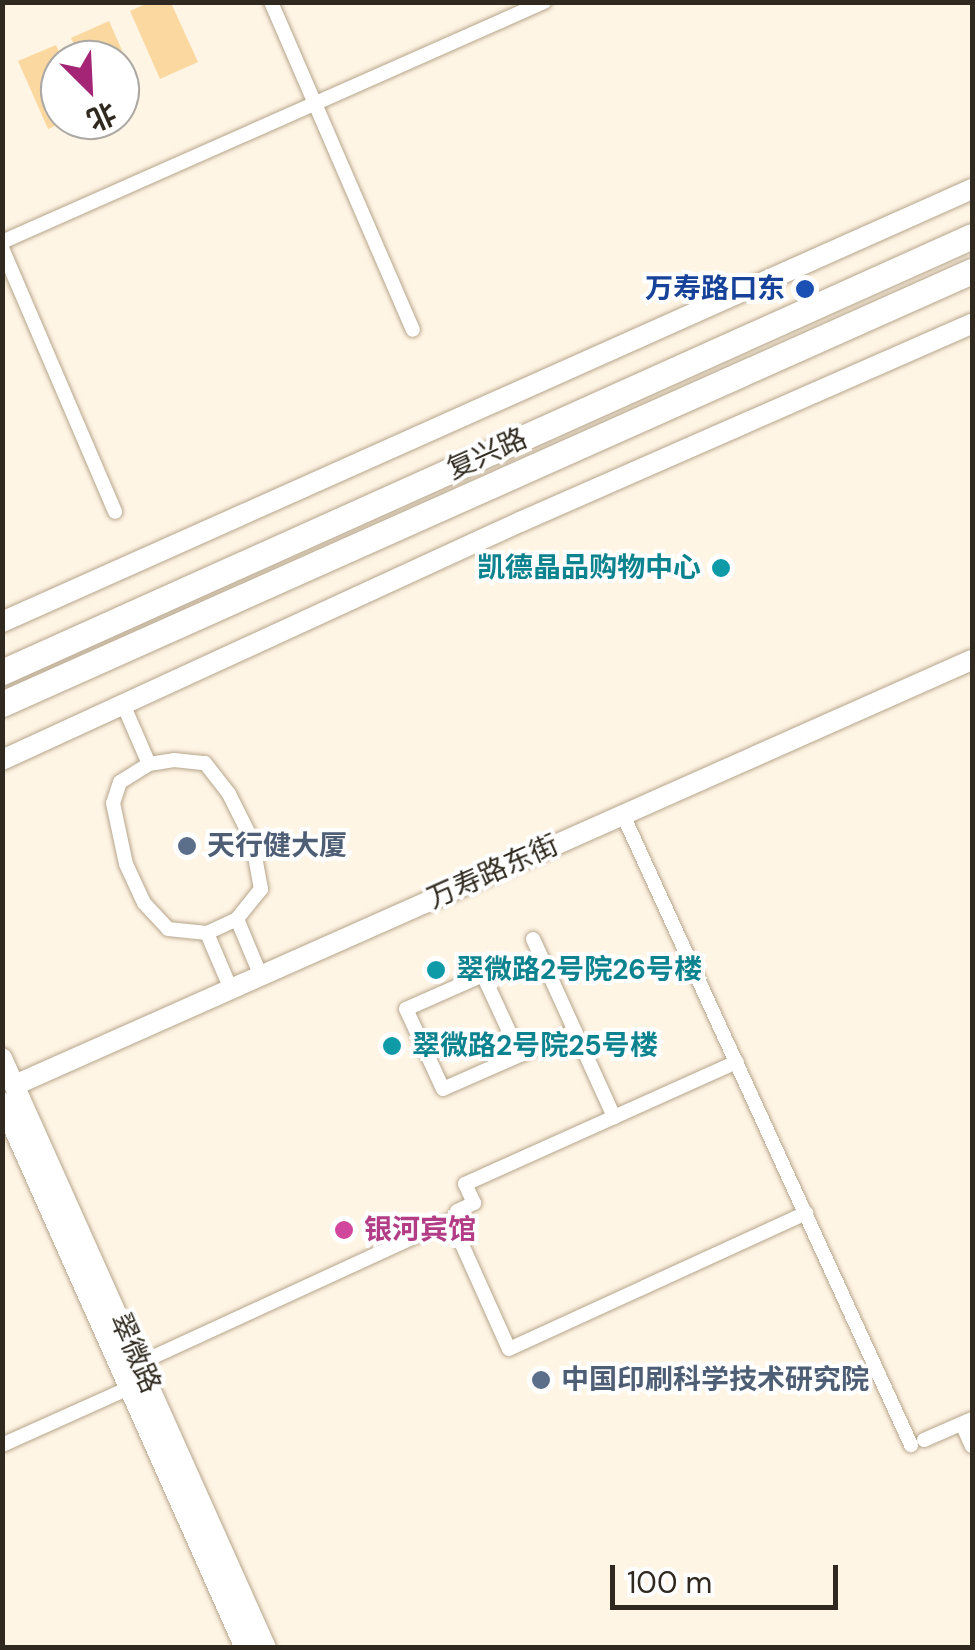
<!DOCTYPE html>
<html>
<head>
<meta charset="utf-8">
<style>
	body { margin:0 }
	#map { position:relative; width:975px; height:1650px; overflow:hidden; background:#fff5e4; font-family:"DM Sans","Noto Sans SC",sans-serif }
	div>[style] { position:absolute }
	.green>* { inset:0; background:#fad8a0 }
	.roads { filter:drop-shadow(0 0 2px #b6a58c) drop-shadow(0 0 2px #b6a58c) }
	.street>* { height:14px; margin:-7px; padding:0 7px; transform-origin:7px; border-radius:7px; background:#fff }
	.secondary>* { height:20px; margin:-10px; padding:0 10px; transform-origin:10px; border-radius:10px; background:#fff }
	.highway>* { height:25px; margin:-12.5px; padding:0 12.5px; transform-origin:12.5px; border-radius:12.5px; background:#fff }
	.dots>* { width:28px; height:28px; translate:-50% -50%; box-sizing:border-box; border:5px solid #fff; border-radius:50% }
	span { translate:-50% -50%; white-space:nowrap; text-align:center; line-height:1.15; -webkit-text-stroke:8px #fff; paint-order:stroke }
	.transit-label { font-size:28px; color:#164399; font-weight:700 }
	.right { translate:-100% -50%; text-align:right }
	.street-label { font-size:28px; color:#2f291f }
	.culture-label { font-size:28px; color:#0d838f; font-weight:700 }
	.left { translate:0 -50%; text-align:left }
	.service-label { font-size:28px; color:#4e5e75; font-weight:700 }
	.hotel-label { font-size:28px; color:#b23c85; font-weight:700 }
	.frame { position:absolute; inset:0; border:5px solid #2f291f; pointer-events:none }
	.north { position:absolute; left:40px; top:40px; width:100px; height:100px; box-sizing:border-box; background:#fff; border:2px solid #aca9a5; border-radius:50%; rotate:156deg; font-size:28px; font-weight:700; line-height:40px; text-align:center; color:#2f291f }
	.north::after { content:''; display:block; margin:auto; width:35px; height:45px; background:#a42576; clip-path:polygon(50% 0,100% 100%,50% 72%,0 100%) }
	.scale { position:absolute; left:610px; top:1565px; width:228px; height:45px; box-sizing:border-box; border:5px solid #2f291f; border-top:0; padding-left:12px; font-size:30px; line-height:35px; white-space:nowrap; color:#2f291f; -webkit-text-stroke:8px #fff; paint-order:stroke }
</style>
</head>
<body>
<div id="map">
	<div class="green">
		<div style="clip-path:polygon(150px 2px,171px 3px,198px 62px,160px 79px,130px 11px)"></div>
		<div style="clip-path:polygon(109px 21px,139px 89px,120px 97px,120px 60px,81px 60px,71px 38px)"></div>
		<div style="clip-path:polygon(56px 45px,63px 60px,60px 120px,69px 120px,48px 129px,18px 61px)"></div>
	</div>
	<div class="roads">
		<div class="street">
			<div style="left:271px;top:2px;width:357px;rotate:66.6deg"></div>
			<div style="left:2px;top:242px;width:593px;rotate:-23.88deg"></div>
			<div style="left:2px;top:248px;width:287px;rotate:66.8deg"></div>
			<div style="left:123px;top:704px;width:65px;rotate:66.6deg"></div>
			<div style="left:149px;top:764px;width:25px;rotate:-9deg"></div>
			<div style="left:174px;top:760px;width:31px;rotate:6deg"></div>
			<div style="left:205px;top:763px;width:39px;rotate:52deg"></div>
			<div style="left:229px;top:794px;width:51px;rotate:63.4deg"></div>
			<div style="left:252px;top:840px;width:50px;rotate:79.6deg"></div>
			<div style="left:261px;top:889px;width:38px;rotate:129deg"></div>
			<div style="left:149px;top:764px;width:34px;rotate:148deg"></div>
			<div style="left:120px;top:782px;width:22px;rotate:108deg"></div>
			<div style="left:113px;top:803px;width:62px;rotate:78deg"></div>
			<div style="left:126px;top:864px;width:43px;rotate:65.2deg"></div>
			<div style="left:144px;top:903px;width:35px;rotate:47deg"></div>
			<div style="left:168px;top:929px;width:39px;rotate:6deg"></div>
			<div style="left:623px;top:815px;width:693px;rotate:65.43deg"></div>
			<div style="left:533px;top:939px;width:196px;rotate:65.5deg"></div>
			<div style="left:483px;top:975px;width:88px;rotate:65.2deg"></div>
			<div style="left:520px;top:1055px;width:84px;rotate:156.2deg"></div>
			<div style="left:443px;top:1089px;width:88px;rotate:-114.8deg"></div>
			<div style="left:406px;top:1009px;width:84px;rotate:-23.8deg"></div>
			<div style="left:230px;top:987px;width:59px;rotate:-113.1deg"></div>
			<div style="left:207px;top:933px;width:33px;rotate:-25deg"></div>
			<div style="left:237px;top:919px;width:60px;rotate:67.3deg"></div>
			<div style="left:520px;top:1055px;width:60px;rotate:-23.6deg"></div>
			<div style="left:457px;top:1211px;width:19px;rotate:-25deg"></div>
			<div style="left:474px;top:1203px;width:21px;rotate:-115deg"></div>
			<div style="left:465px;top:1184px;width:298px;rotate:-24.2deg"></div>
			<div style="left:140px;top:1363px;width:342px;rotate:-24.7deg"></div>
			<div style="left:451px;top:1220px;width:141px;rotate:65.8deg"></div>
			<div style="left:509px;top:1349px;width:327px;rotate:-24.6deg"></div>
			<div style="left:962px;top:1424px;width:24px;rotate:66deg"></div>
			<div style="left:924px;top:1440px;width:52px;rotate:-23.6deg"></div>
			<div style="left:2px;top:1445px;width:139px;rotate:-24.2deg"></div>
		</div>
		<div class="secondary">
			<div style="left:2px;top:622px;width:1062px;rotate:-24.06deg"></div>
			<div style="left:2px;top:760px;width:570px;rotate:-24.68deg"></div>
			<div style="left:520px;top:522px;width:493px;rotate:-23.7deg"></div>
			<div style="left:2px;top:1058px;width:646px;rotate:65.89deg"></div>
			<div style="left:15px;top:1085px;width:1047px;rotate:-23.95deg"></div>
			<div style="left:2px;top:1102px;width:598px;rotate:66.01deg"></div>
		</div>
		<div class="highway">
			<div style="left:2px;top:672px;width:1063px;rotate:-24.2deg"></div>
			<div style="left:2px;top:704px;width:1062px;rotate:-24.06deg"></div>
		</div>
	</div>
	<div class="dots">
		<div style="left:805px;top:289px;background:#1a4fb4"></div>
		<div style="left:721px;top:568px;background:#0f9aa8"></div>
		<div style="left:187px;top:846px;background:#5c6f8a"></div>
		<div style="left:436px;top:970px;background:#0f9aa8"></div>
		<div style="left:392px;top:1046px;background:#0f9aa8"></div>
		<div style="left:344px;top:1230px;background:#d1479c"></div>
		<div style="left:541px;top:1380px;background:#5c6f8a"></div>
	</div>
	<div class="transit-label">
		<span class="right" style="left:785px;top:289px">万寿路口东</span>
	</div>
	<div class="street-label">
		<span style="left:487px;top:454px;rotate:-24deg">复兴路</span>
		<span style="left:493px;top:872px;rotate:-24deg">万寿路东街</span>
		<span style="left:135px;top:1353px;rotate:66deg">翠微路</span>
	</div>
	<div class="culture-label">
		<span class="right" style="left:701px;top:568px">凯德晶品购物中心</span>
		<span class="left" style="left:456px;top:970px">翠微路2号院26号楼</span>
		<span class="left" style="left:412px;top:1046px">翠微路2号院25号楼</span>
	</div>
	<div class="service-label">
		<span class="left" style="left:207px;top:846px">天行健大厦</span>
		<span class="left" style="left:561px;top:1380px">中国印刷科学技术研究院</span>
	</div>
	<div class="hotel-label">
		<span class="left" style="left:364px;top:1230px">银河宾馆</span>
	</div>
	<div class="frame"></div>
	<div class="north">北</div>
	<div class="scale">100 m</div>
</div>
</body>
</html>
